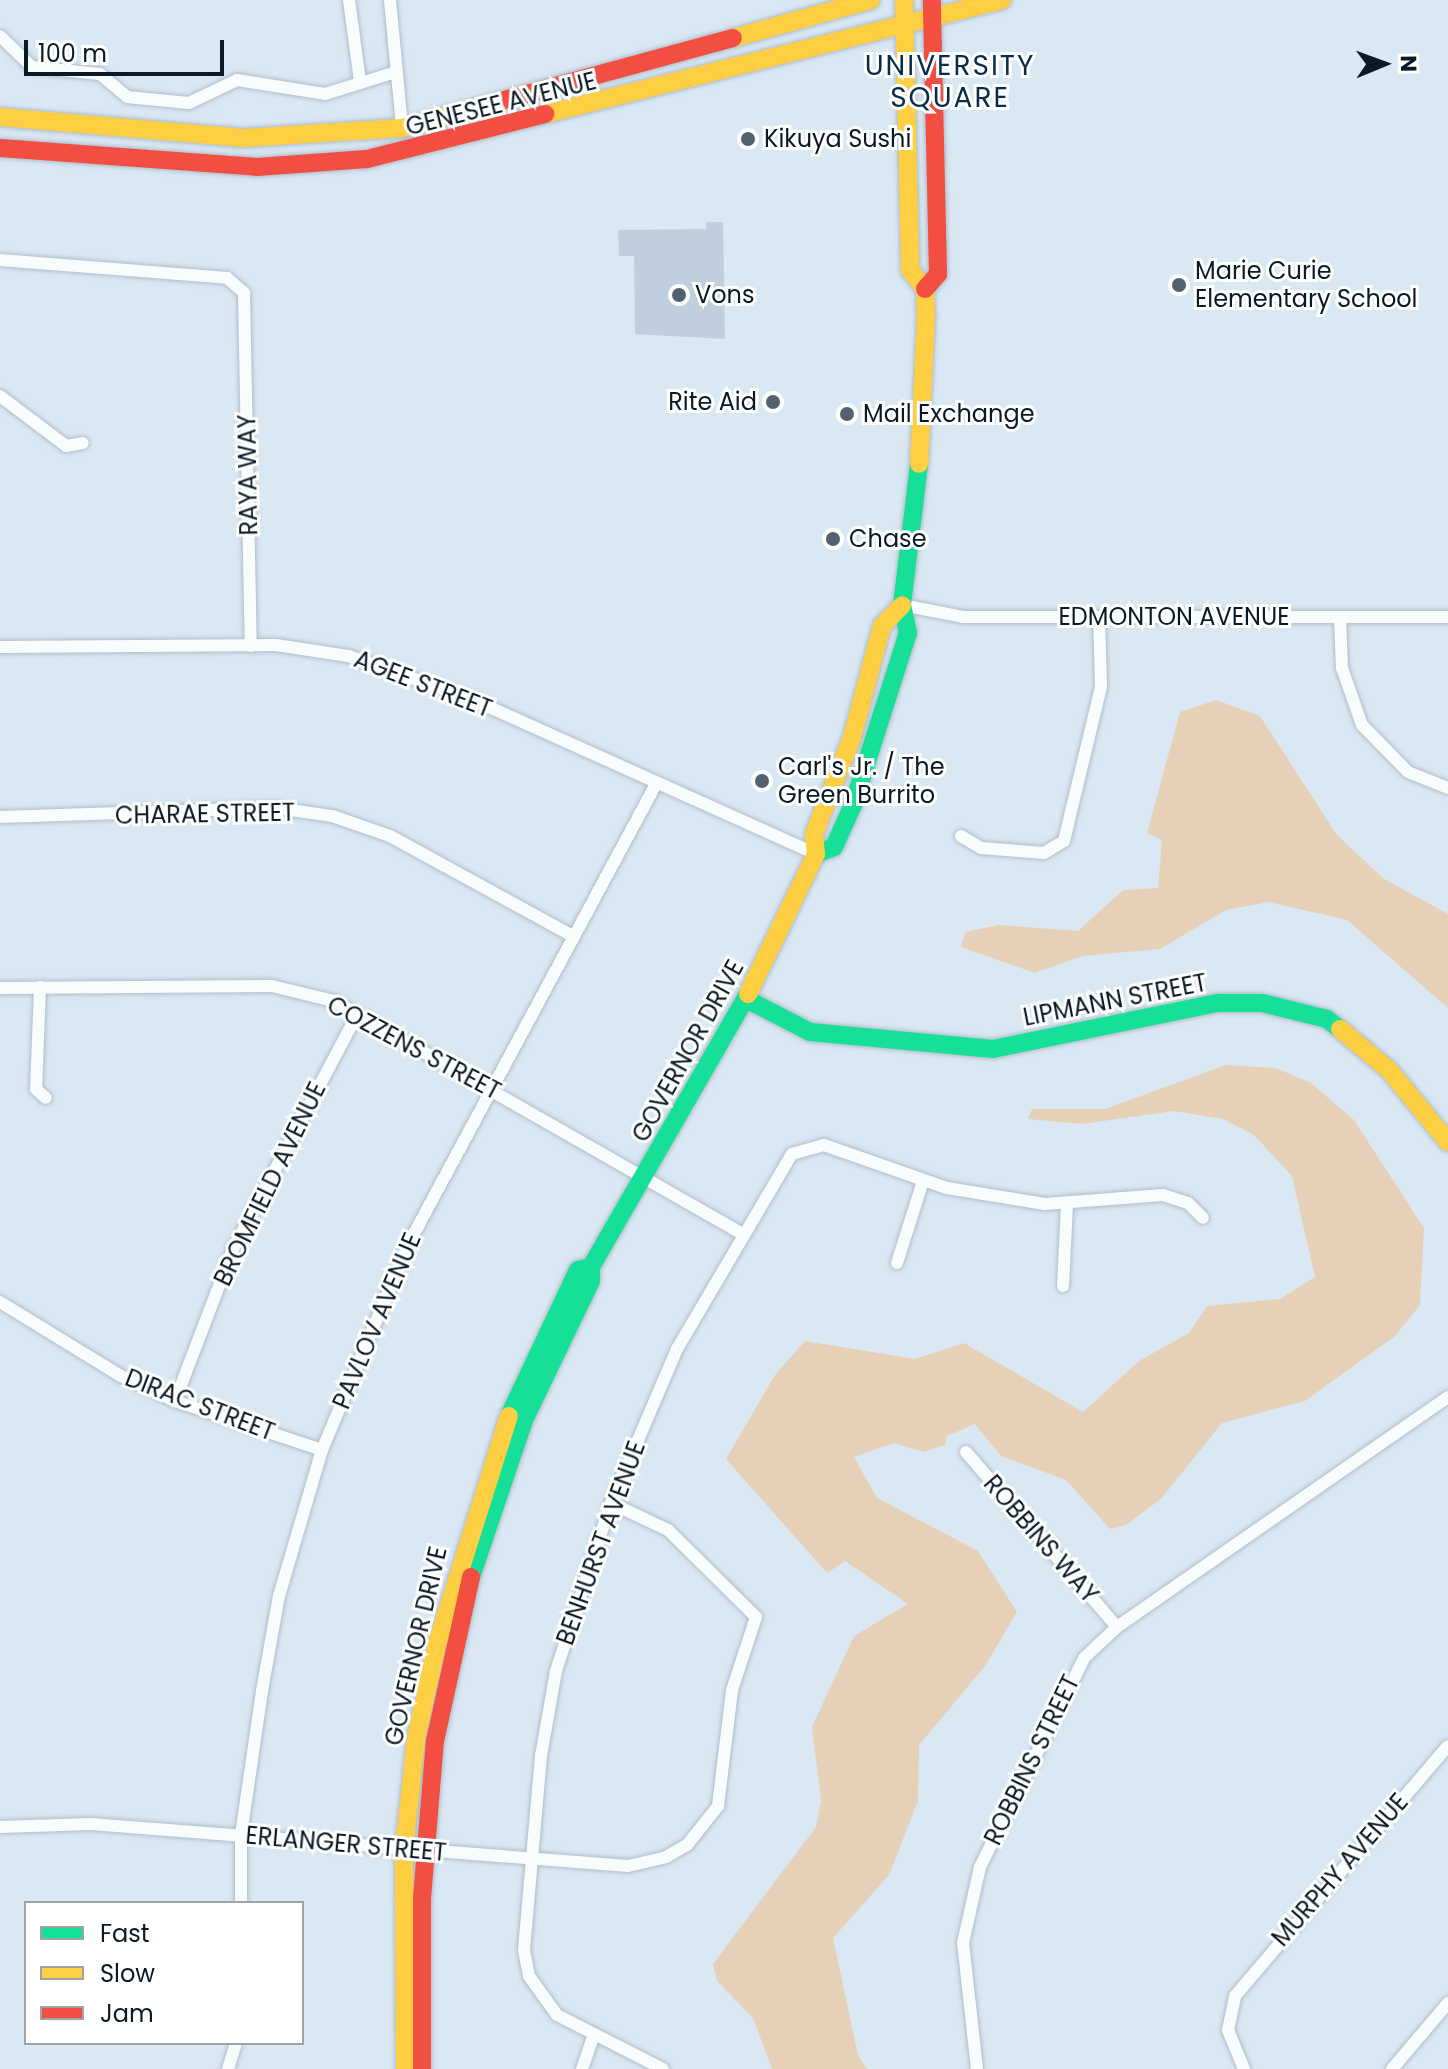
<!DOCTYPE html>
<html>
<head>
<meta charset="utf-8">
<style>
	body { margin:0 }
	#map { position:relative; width:1448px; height:2069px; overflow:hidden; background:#dae8f4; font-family:Poppins,sans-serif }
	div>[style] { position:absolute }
	.green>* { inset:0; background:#e7d0b8 }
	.building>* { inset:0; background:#bfcfdd }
	.roads { filter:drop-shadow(0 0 2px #b0beca) drop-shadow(0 0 2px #b0beca) }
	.street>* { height:12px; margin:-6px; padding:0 6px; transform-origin:6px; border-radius:6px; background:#f9fcfd }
	.fast>* { height:18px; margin:-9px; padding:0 9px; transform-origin:9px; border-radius:9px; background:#16e098 }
	.slow>* { height:18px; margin:-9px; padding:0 9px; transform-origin:9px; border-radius:9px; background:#ffcf43 }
	.jam>* { height:18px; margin:-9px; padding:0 9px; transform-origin:9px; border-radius:9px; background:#f24e42 }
	.dots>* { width:22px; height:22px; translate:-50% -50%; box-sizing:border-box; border:4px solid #fff; border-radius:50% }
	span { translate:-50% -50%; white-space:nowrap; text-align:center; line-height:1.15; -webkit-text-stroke:6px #fff; paint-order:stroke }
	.street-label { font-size:24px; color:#0a1926 }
	.poi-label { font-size:24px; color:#0a1926 }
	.left { translate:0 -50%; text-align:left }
	.right { translate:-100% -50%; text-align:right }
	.quarter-label { font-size:28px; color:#062c49; letter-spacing:2px }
	.legend { position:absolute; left:24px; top:1901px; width:280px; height:144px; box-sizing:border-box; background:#fff; border:2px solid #9da3a8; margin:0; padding:10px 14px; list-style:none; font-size:24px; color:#0a1926 }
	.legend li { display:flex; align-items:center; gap:16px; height:40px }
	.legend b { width:40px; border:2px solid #9da3a8 }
	.north { position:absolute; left:1344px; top:24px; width:80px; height:80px; -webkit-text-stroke:6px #fff; paint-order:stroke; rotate:89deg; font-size:22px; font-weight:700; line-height:32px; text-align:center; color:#0a1926 }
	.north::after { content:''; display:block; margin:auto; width:28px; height:36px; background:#0a1926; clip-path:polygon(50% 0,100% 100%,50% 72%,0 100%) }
	.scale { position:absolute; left:24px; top:40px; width:200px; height:36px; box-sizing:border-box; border:4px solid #0a1926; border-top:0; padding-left:10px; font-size:24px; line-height:28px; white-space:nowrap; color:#0a1926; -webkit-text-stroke:6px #fff; paint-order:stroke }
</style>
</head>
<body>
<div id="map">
	<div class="green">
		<div style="clip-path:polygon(1216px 700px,1260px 716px,1337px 835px,1384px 879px,1448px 914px,1448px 1008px,1347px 920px,1269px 902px,1226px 910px,1160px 949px,1082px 956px,1035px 973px,961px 947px,965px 932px,999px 925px,1078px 931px,1123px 890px,1158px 888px,1162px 840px,1147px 833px,1180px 712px)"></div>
		<div style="clip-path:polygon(1226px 1065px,1276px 1068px,1311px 1083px,1354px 1120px,1424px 1228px,1420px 1305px,1395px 1336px,1305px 1401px,1222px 1423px,1161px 1499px,1126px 1525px,1110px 1529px,1066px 1480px,1001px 1456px,975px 1424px,947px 1436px,945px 1445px,923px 1452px,894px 1443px,854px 1457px,877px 1498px,978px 1551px,1017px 1612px,985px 1666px,919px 1745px,918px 1801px,889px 1875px,833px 1938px,858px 2055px,867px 2069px,772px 2069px,753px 2018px,717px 1981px,713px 1964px,816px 1827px,821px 1800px,812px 1727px,854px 1636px,908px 1604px,845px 1561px,827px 1573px,726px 1459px,775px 1375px,805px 1341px,915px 1359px,964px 1343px,1083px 1412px,1139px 1361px,1189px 1333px,1207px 1306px,1280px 1299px,1315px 1277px,1292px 1176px,1254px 1135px,1223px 1119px,1174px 1111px,1082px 1124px,1028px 1119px,1032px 1109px,1105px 1109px)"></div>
	</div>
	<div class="building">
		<div style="clip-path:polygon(706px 222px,723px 222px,725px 339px,635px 334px,634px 256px,619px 256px,618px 230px,706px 229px)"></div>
	</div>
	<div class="roads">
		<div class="street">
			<div style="left:349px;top:0;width:82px;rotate:82.3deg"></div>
			<div style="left:390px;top:0;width:129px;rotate:84.6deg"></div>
			<div style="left:0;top:36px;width:45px;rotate:44.1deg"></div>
			<div style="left:32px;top:67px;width:68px;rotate:5.9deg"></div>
			<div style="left:100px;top:74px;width:35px;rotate:40deg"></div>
			<div style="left:127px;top:97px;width:62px;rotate:5.5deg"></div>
			<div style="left:189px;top:103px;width:53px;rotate:-25.6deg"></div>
			<div style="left:237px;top:80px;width:89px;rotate:9deg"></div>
			<div style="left:325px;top:94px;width:74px;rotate:-17.2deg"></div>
			<div style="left:0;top:260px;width:228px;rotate:4.5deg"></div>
			<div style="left:227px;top:278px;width:23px;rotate:41deg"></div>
			<div style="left:244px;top:293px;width:353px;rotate:88.9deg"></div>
			<div style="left:0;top:396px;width:83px;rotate:37.1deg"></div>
			<div style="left:66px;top:446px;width:17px;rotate:-10deg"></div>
			<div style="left:902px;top:605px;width:62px;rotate:11.1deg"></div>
			<div style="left:963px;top:617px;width:485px"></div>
			<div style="left:1340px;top:617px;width:51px;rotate:87.8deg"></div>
			<div style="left:1342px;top:668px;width:60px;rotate:70.7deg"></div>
			<div style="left:1362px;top:725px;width:66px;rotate:45.6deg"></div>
			<div style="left:1408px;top:772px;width:43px;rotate:21.8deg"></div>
			<div style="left:0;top:647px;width:276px;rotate:-0.4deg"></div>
			<div style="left:276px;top:645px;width:73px;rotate:8.7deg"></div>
			<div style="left:348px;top:656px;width:128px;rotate:19.1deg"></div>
			<div style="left:469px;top:698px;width:380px;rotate:24.2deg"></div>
			<div style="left:0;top:817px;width:277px;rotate:-1.9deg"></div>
			<div style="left:277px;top:808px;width:56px;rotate:8.3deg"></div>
			<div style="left:332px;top:816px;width:61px;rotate:19deg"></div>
			<div style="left:390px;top:836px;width:209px;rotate:28.7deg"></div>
			<div style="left:961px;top:836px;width:23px;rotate:31deg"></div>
			<div style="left:981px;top:848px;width:63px;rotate:4.5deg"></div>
			<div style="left:1044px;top:853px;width:23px;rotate:-31deg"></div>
			<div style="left:1064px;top:841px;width:158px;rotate:-76.5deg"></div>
			<div style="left:1101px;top:687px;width:70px;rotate:-91.6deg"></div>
			<div style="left:40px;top:987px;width:102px;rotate:92.2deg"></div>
			<div style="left:36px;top:1089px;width:13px;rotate:42deg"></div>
			<div style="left:0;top:988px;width:272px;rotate:-0.4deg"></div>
			<div style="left:272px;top:986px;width:64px;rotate:13.6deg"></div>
			<div style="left:334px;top:1001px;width:472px;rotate:29.7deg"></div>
			<div style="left:897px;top:1263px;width:86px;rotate:-72.4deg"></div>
			<div style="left:1063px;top:1286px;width:81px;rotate:-87.2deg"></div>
			<div style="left:0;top:1302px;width:140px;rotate:31.5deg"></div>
			<div style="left:119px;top:1375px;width:62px;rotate:24.9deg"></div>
			<div style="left:175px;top:1401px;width:155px;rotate:18.4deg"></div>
			<div style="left:175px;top:1401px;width:163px;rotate:-69.1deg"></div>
			<div style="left:233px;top:1249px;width:265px;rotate:-62.1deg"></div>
			<div style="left:966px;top:1452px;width:231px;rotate:49.2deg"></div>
			<div style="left:0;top:1827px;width:91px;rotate:-1.9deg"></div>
			<div style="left:91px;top:1824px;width:539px;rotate:4.47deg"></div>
			<div style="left:628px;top:1866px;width:39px;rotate:-13deg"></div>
			<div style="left:666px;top:1857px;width:24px;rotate:-30deg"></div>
			<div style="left:687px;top:1845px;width:50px;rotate:-51.5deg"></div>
			<div style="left:718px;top:1806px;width:117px;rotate:-83.1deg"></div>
			<div style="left:732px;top:1690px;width:77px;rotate:-71.8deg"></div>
			<div style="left:756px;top:1617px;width:124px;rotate:-135.3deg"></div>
			<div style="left:668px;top:1530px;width:63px;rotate:-154.7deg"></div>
			<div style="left:241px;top:1903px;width:68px;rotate:-90deg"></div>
			<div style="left:241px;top:1835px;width:146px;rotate:-81.7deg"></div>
			<div style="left:262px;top:1691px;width:97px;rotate:-79.9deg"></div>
			<div style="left:279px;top:1596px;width:152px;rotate:-73.6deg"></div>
			<div style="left:322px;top:1450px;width:225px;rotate:-67.2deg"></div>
			<div style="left:409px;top:1243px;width:519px;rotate:-61.71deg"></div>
			<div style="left:228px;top:2069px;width:27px;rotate:-73deg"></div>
			<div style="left:582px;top:2069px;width:36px;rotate:-71deg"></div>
			<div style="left:663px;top:2069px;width:119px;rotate:-153deg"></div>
			<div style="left:557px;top:2015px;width:48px;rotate:-125.7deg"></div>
			<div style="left:529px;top:1976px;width:26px;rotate:-101deg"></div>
			<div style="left:524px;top:1950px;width:195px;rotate:-85deg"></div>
			<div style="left:541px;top:1756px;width:86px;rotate:-80deg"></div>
			<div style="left:556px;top:1671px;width:177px;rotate:-71.9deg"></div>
			<div style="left:611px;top:1503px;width:168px;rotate:-66.8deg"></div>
			<div style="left:677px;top:1349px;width:226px;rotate:-59.5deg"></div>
			<div style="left:792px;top:1154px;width:33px;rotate:-16deg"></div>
			<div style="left:824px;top:1145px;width:130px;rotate:19.3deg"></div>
			<div style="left:947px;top:1188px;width:99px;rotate:9.3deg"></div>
			<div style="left:1045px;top:1204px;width:118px;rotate:-4.4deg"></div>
			<div style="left:1163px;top:1195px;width:26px;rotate:18deg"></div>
			<div style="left:1188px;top:1203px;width:21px;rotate:45deg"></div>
			<div style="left:977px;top:2069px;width:127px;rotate:-96.3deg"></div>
			<div style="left:963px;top:1943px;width:78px;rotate:-77.4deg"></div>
			<div style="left:980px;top:1867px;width:233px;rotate:-63.5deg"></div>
			<div style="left:1084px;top:1658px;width:45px;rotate:-43.2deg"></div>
			<div style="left:1117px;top:1627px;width:403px;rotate:-34.8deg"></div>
			<div style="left:1244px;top:2069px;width:42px;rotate:-112.3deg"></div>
			<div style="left:1228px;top:2030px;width:35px;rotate:-78deg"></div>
			<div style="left:1235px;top:1996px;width:328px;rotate:-49.6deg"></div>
			<div style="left:1392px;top:2069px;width:87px;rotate:-49.7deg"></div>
		</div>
		<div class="fast">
			<div style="left:816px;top:854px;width:19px;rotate:-21deg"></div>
			<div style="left:834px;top:847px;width:46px;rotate:-65.7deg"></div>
			<div style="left:853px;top:805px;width:181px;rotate:-72.3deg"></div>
			<div style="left:908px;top:633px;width:29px;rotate:-102deg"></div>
			<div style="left:902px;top:605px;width:142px;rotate:-83.1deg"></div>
			<div style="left:746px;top:999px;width:72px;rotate:27.3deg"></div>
			<div style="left:810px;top:1032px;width:184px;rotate:5.3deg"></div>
			<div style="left:993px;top:1049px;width:230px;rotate:-11.6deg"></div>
			<div style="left:1218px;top:1003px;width:44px"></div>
			<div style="left:1262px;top:1003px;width:67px;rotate:13.8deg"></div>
			<div style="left:1327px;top:1019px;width:16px;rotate:38deg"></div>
			<div style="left:509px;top:1416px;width:161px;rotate:-64.7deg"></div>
			<div style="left:578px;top:1270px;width:13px;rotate:-13deg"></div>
			<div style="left:471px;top:1577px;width:166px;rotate:-71.3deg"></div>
			<div style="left:524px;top:1420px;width:154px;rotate:-64.3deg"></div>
			<div style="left:591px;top:1281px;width:14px;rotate:-90deg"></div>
			<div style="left:591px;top:1267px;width:315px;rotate:-60.1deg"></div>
		</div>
		<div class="slow">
			<div style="left:904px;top:0;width:270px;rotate:88.7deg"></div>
			<div style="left:910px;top:270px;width:24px;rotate:52deg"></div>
			<div style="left:925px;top:289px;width:28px;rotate:88deg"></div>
			<div style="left:926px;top:317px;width:147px;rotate:92.7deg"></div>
			<div style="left:733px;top:38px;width:143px;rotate:-15.4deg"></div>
			<div style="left:545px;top:114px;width:471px;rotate:-14deg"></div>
			<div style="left:0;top:117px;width:245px;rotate:4.9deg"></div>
			<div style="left:244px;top:138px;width:158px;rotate:-3.6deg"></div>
			<div style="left:402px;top:128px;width:80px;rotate:-15.3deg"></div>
			<div style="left:748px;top:994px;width:156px;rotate:-64.1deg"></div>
			<div style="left:816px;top:854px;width:20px;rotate:-96deg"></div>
			<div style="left:814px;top:834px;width:104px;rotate:-68.6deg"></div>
			<div style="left:852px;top:737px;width:115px;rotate:-74.9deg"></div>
			<div style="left:882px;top:626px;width:29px;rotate:-46deg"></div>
			<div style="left:1340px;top:1029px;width:64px;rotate:39.9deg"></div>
			<div style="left:1389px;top:1070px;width:93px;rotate:50.7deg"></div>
			<div style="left:405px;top:2069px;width:220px;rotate:-90.3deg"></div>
			<div style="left:404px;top:1849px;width:112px;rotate:-83.8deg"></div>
			<div style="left:416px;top:1738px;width:96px;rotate:-77.4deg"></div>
			<div style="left:437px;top:1644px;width:239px;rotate:-72.5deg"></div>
		</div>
		<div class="jam">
			<div style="left:479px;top:107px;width:263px;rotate:-15.2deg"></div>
			<div style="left:0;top:148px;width:258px;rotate:4.2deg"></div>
			<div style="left:257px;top:167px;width:110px;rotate:-4.2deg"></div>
			<div style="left:367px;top:159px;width:184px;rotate:-14.2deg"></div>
			<div style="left:925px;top:289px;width:20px;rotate:-49deg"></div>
			<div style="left:938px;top:274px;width:274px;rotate:-91.3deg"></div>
			<div style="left:422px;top:2069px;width:171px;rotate:-90deg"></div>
			<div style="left:422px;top:1898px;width:158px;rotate:-85.3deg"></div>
			<div style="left:435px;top:1741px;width:168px;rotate:-77.6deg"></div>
		</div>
	</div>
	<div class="dots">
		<div style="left:748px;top:139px;background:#53616e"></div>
		<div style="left:1179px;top:285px;background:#53616e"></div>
		<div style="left:679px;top:295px;background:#53616e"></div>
		<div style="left:773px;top:402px;background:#53616e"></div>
		<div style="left:847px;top:414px;background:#53616e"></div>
		<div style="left:833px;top:539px;background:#53616e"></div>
		<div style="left:762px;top:781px;background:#53616e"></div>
	</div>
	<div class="street-label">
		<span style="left:501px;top:104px;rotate:-14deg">GENESEE AVENUE</span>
		<span style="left:248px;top:475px;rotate:-91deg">RAYA WAY</span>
		<span style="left:1174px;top:617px">EDMONTON AVENUE</span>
		<span style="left:423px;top:684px;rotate:21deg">AGEE STREET</span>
		<span style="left:205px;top:814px;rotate:-1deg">CHARAE STREET</span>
		<span style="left:1115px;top:1000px;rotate:-11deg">LIPMANN STREET</span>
		<span style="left:414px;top:1048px;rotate:28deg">COZZENS STREET</span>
		<span style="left:688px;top:1051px;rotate:-61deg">GOVERNOR DRIVE</span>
		<span style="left:270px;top:1184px;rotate:-64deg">BROMFIELD AVENUE</span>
		<span style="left:377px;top:1321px;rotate:-67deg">PAVLOV AVENUE</span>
		<span style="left:200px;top:1405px;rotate:21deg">DIRAC STREET</span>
		<span style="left:1041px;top:1539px;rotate:49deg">ROBBINS WAY</span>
		<span style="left:601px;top:1543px;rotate:-70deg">BENHURST AVENUE</span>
		<span style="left:416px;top:1646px;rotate:-77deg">GOVERNOR DRIVE</span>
		<span style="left:1032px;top:1760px;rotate:-64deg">ROBBINS STREET</span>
		<span style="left:346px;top:1844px;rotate:5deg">ERLANGER STREET</span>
		<span style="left:1340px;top:1870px;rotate:-49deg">MURPHY AVENUE</span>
	</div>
	<div class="poi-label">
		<span class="left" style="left:764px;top:139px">Kikuya Sushi</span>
		<span class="left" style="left:1195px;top:285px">Marie Curie<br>Elementary School</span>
		<span class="left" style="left:695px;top:295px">Vons</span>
		<span class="right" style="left:757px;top:402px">Rite Aid</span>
		<span class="left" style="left:863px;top:414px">Mail Exchange</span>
		<span class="left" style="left:849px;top:539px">Chase</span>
		<span class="left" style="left:778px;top:781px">Carl's Jr. / The<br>Green Burrito</span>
	</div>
	<div class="quarter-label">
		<span style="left:950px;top:82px">UNIVERSITY<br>SQUARE</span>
	</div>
	<ul class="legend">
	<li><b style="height:10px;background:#16e098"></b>Fast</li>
	<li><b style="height:10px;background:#ffcf43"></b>Slow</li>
	<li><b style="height:10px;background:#f24e42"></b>Jam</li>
	</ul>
	<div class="north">N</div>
	<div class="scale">100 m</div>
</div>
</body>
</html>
